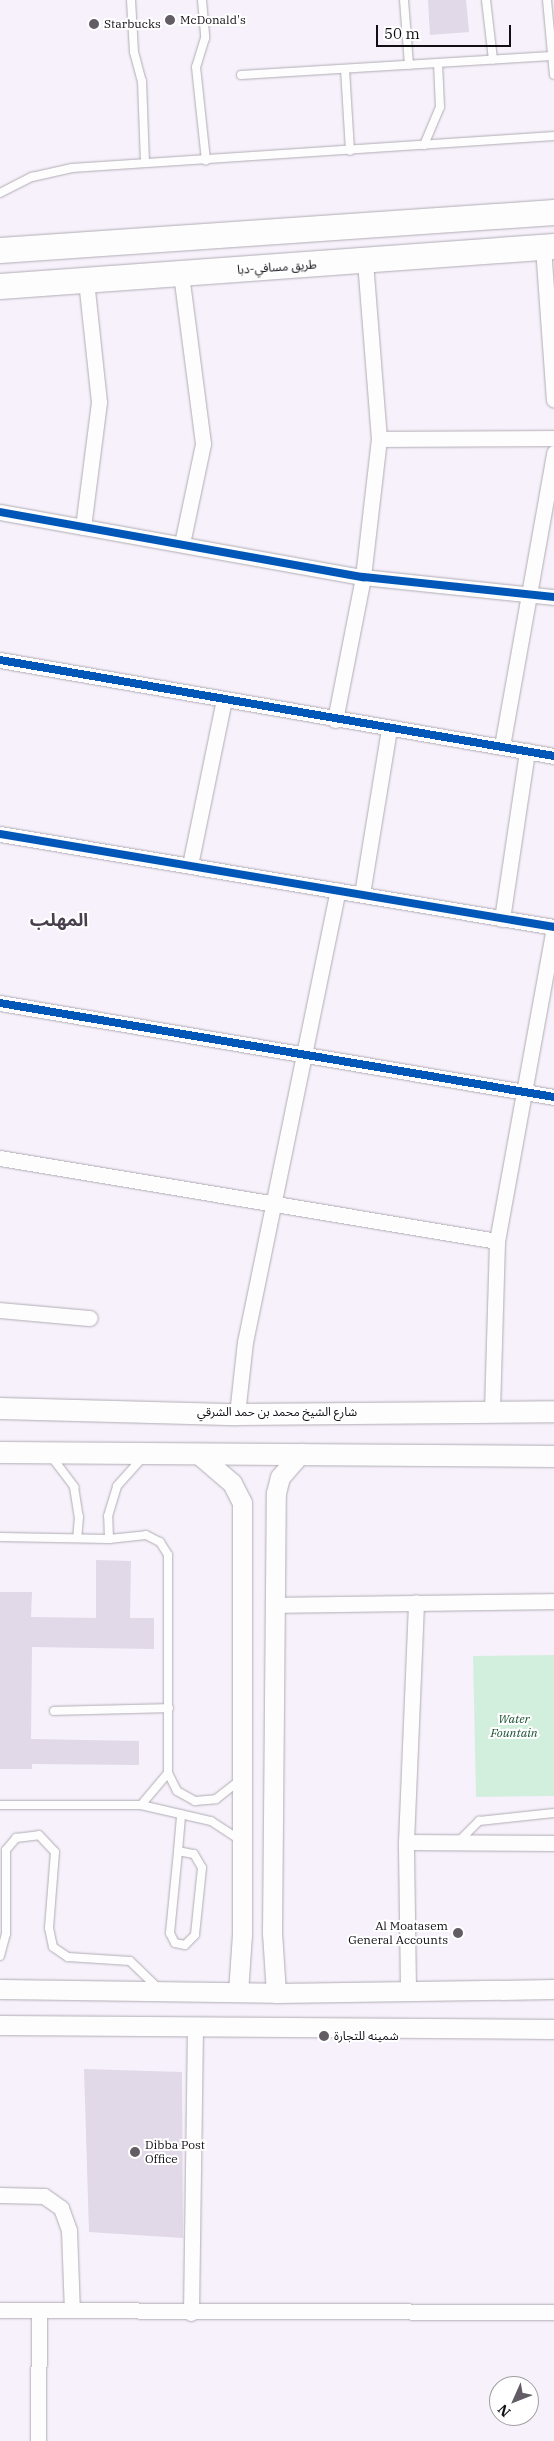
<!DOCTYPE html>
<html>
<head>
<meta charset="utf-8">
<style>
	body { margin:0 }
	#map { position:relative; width:554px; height:2441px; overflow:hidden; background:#f7f1fb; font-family:"IBM Plex Serif","Noto Sans Arabic",serif }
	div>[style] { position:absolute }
	.green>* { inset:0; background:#d2efdd }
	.building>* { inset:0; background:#e1d8e8 }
	.roads { filter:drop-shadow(0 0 1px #b0acb3) drop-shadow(0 0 1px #b0acb3) }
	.service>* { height:8px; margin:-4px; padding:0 4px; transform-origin:4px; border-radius:4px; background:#fefdfe }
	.minor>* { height:15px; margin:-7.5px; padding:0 7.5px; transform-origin:7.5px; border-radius:7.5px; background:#fefdfe }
	.tertiary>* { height:19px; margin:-9.5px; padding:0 9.5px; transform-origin:9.5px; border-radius:9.5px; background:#fefdfe }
	.secondary>* { height:21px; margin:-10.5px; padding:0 10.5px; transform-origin:10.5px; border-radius:10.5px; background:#fefdfe }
	.trunk>* { height:25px; margin:-12.5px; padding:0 12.5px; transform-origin:12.5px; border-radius:12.5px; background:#fefdfe }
	.cycleway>* { height:8px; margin:-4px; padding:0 4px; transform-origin:4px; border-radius:4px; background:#0057b8 }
	.dots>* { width:14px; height:14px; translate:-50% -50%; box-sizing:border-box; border:2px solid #fff; border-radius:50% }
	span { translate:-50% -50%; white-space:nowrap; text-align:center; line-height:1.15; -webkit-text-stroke:4px #fff; paint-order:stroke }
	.poi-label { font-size:12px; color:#110e14 }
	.left { translate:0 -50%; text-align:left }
	.right { translate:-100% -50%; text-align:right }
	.street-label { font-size:12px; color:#110e14 }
	.park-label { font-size:12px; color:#1a4f30; font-style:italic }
	.district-label { font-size:18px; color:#49404e; font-weight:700 }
	.north { position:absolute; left:489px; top:2376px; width:50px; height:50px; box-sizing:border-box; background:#fff; border:1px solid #a09fa1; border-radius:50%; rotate:226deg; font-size:14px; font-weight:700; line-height:20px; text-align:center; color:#110e14 }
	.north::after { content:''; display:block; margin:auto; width:18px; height:22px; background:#625d65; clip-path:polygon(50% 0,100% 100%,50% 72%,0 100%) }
	.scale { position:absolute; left:376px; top:25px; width:135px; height:22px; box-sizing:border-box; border:2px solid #110e14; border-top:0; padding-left:6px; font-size:15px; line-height:18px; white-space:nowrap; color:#110e14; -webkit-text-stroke:4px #fff; paint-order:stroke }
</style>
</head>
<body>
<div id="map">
	<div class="green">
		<div style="clip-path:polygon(554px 1655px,554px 1796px,476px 1797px,473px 1656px)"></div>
	</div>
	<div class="building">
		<div style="clip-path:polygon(428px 0,466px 0,469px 32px,430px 35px)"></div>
		<div style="clip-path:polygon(96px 1560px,131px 1561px,130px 1618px,154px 1618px,154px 1649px,32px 1647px,31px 1739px,139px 1741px,139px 1765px,32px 1764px,32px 1769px,0 1769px,0 1592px,32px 1592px,31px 1617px,96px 1618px)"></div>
		<div style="clip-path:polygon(84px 2069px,182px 2072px,183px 2238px,89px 2232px)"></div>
	</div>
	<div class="roads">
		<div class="service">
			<div style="left:131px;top:0;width:52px;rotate:86.7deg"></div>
			<div style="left:134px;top:52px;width:30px;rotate:75deg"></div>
			<div style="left:142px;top:81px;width:82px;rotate:87.9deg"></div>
			<div style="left:202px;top:0;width:38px;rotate:85deg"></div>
			<div style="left:205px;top:38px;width:30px;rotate:107deg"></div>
			<div style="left:196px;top:67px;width:94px;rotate:83.9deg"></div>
			<div style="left:404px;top:0;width:65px;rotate:85.6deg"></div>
			<div style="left:486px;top:0;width:60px;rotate:83.3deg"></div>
			<div style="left:547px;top:0;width:75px;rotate:84.7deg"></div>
			<div style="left:345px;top:69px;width:82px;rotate:86.5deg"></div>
			<div style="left:241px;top:75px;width:311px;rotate:-3.5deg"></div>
			<div style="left:424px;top:145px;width:41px;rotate:-67.2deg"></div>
			<div style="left:440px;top:107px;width:44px;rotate:-92.6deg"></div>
			<div style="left:0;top:193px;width:36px;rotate:-27deg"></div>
			<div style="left:32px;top:177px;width:41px;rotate:-12.7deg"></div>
			<div style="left:72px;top:168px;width:483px;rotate:-3.8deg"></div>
			<div style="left:51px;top:1456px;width:39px;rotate:53deg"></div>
			<div style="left:74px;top:1487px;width:30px;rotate:81deg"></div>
			<div style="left:79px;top:1517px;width:21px;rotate:95deg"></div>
			<div style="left:0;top:1537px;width:109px;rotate:1.1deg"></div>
			<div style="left:109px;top:1539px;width:37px;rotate:-6deg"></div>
			<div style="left:146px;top:1535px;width:16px;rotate:27deg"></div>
			<div style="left:160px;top:1542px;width:15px;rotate:58deg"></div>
			<div style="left:168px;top:1555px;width:218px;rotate:90deg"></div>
			<div style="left:168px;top:1773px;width:20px;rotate:63deg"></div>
			<div style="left:177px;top:1791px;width:21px;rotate:29deg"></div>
			<div style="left:195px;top:1801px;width:21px;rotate:-5deg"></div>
			<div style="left:216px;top:1799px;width:31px;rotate:-38deg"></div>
			<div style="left:109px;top:1539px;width:23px;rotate:-92deg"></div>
			<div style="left:108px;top:1516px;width:31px;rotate:-73deg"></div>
			<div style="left:117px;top:1486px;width:38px;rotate:-48deg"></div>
			<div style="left:54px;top:1711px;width:115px;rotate:-1.5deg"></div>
			<div style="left:0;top:1805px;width:141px"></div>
			<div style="left:141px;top:1805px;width:72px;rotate:12.9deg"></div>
			<div style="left:211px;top:1821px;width:35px;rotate:33deg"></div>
			<div style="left:141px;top:1805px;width:42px;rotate:-49.8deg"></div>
			<div style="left:458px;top:1842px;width:30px;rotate:-45deg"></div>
			<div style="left:479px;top:1821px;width:75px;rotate:-6.1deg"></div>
			<div style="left:178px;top:1851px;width:16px;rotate:11deg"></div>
			<div style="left:194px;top:1854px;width:16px;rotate:60deg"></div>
			<div style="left:202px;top:1868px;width:67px;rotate:96deg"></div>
			<div style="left:195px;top:1935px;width:14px;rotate:135deg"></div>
			<div style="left:185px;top:1945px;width:10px;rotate:-169deg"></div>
			<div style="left:175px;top:1943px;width:11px;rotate:-117deg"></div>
			<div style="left:170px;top:1933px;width:82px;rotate:-84.4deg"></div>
			<div style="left:178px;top:1851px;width:37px;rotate:-85deg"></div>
			<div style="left:0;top:1956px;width:23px;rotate:-75deg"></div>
			<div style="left:6px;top:1934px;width:84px;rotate:-90deg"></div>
			<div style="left:6px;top:1850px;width:16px;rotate:-50deg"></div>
			<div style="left:16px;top:1838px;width:23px;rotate:-7deg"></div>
			<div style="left:39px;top:1835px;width:23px;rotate:47deg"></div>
			<div style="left:55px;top:1852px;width:76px;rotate:94.5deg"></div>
			<div style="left:49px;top:1928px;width:19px;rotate:78deg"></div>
			<div style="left:53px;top:1947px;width:18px;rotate:34deg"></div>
			<div style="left:68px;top:1957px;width:62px;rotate:3.7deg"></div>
			<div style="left:130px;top:1961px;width:42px;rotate:44deg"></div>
		</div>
		<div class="minor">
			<div style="left:543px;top:247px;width:153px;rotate:85.9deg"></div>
			<div style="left:181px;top:274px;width:171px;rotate:82.6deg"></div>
			<div style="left:203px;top:444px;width:102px;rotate:101.9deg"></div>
			<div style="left:379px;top:439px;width:175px;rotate:-0.3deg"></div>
			<div style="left:0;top:512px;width:369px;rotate:10.2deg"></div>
			<div style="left:363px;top:577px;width:192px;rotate:6deg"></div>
			<div style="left:83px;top:527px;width:126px;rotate:-82.7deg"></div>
			<div style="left:99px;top:402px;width:123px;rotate:-96.1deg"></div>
			<div style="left:0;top:660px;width:562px;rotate:9.83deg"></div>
			<div style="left:335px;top:720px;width:146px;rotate:-78.9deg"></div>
			<div style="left:363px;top:577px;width:139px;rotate:-83.4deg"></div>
			<div style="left:379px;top:439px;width:180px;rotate:-94.5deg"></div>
			<div style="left:502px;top:746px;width:298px;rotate:-79.9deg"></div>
			<div style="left:0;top:834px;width:562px;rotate:9.53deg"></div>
			<div style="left:190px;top:865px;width:168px;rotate:-78.4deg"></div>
			<div style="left:362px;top:894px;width:167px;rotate:-80.7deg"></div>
			<div style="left:502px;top:919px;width:170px;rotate:-81.5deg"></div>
			<div style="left:0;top:1003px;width:562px;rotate:9.63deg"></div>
			<div style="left:0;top:1158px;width:504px;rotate:9.48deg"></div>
			<div style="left:0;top:1310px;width:90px;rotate:5.1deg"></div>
			<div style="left:492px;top:1410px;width:169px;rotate:-88.3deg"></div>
			<div style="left:497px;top:1241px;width:318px;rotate:-79.7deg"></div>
			<div style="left:237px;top:1414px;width:72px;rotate:-83.7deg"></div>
			<div style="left:245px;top:1342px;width:461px;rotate:-78.4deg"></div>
			<div style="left:274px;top:1605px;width:280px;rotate:-0.8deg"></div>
			<div style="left:406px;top:1842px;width:148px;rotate:0.4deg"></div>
			<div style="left:408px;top:1990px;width:148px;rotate:-90.8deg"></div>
			<div style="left:406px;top:1842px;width:240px;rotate:-87.6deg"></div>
			<div style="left:0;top:2195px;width:44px;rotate:1.3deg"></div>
			<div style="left:44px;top:2196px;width:21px;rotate:35deg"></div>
			<div style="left:61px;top:2208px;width:23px;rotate:70deg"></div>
			<div style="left:69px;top:2230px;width:80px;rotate:87.9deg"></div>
			<div style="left:0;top:2310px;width:554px;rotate:0.21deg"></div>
			<div style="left:191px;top:2313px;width:284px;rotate:-89.2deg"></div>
			<div style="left:38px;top:2441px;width:131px;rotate:-89.6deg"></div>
		</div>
		<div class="tertiary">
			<div style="left:197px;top:1453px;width:46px;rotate:40.6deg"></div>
			<div style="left:232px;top:1483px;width:22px;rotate:63deg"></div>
			<div style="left:242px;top:1503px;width:431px;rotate:90deg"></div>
			<div style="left:242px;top:1934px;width:58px;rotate:93.9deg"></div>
			<div style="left:0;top:1989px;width:276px;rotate:0.8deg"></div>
			<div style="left:276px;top:1993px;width:278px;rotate:-0.8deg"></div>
			<div style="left:276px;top:1993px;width:60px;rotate:-93.8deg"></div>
			<div style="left:272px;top:1933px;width:440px;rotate:-89.5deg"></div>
			<div style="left:276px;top:1493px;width:16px;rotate:-76deg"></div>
			<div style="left:280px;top:1477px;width:32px;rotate:-49deg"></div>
			<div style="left:0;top:2025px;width:554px;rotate:0.41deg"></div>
		</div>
		<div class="secondary">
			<div style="left:0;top:1408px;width:237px;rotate:1.5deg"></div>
			<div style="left:237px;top:1414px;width:317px;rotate:-0.5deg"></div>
			<div style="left:0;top:1452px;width:554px;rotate:0.41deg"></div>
		</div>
		<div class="trunk">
			<div style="left:0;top:250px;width:555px;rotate:-3.92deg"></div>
			<div style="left:0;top:286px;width:555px;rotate:-4.13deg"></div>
		</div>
	</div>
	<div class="cycleway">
		<div style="left:0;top:512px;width:369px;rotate:10.2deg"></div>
		<div style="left:363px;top:577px;width:192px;rotate:6deg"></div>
		<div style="left:0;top:660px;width:562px;rotate:9.83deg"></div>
		<div style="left:0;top:834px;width:562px;rotate:9.53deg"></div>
		<div style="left:0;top:1003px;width:562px;rotate:9.63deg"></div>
	</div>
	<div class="dots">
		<div style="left:170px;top:20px;background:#625d65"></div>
		<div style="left:94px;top:24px;background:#625d65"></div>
		<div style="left:458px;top:1933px;background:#625d65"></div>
		<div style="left:324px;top:2036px;background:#625d65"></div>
		<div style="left:135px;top:2152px;background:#625d65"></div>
	</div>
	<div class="poi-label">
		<span class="left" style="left:180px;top:20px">McDonald's</span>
		<span class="left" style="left:104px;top:24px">Starbucks</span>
		<span class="right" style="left:448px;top:1933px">Al Moatasem<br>General Accounts</span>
		<span class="left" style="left:334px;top:2036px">شمينه للتجارة</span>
		<span class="left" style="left:145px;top:2152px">Dibba Post<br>Office</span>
	</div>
	<div class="street-label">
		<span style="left:277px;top:267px;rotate:-4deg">طريق مسافي-دبا</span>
		<span style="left:277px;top:1412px">شارع الشيخ محمد بن حمد الشرقي</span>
	</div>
	<div class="park-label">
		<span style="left:514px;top:1726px">Water<br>Fountain</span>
	</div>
	<div class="district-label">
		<span style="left:59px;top:920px">المهلب</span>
	</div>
	<div class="north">N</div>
	<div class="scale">50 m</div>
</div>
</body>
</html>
